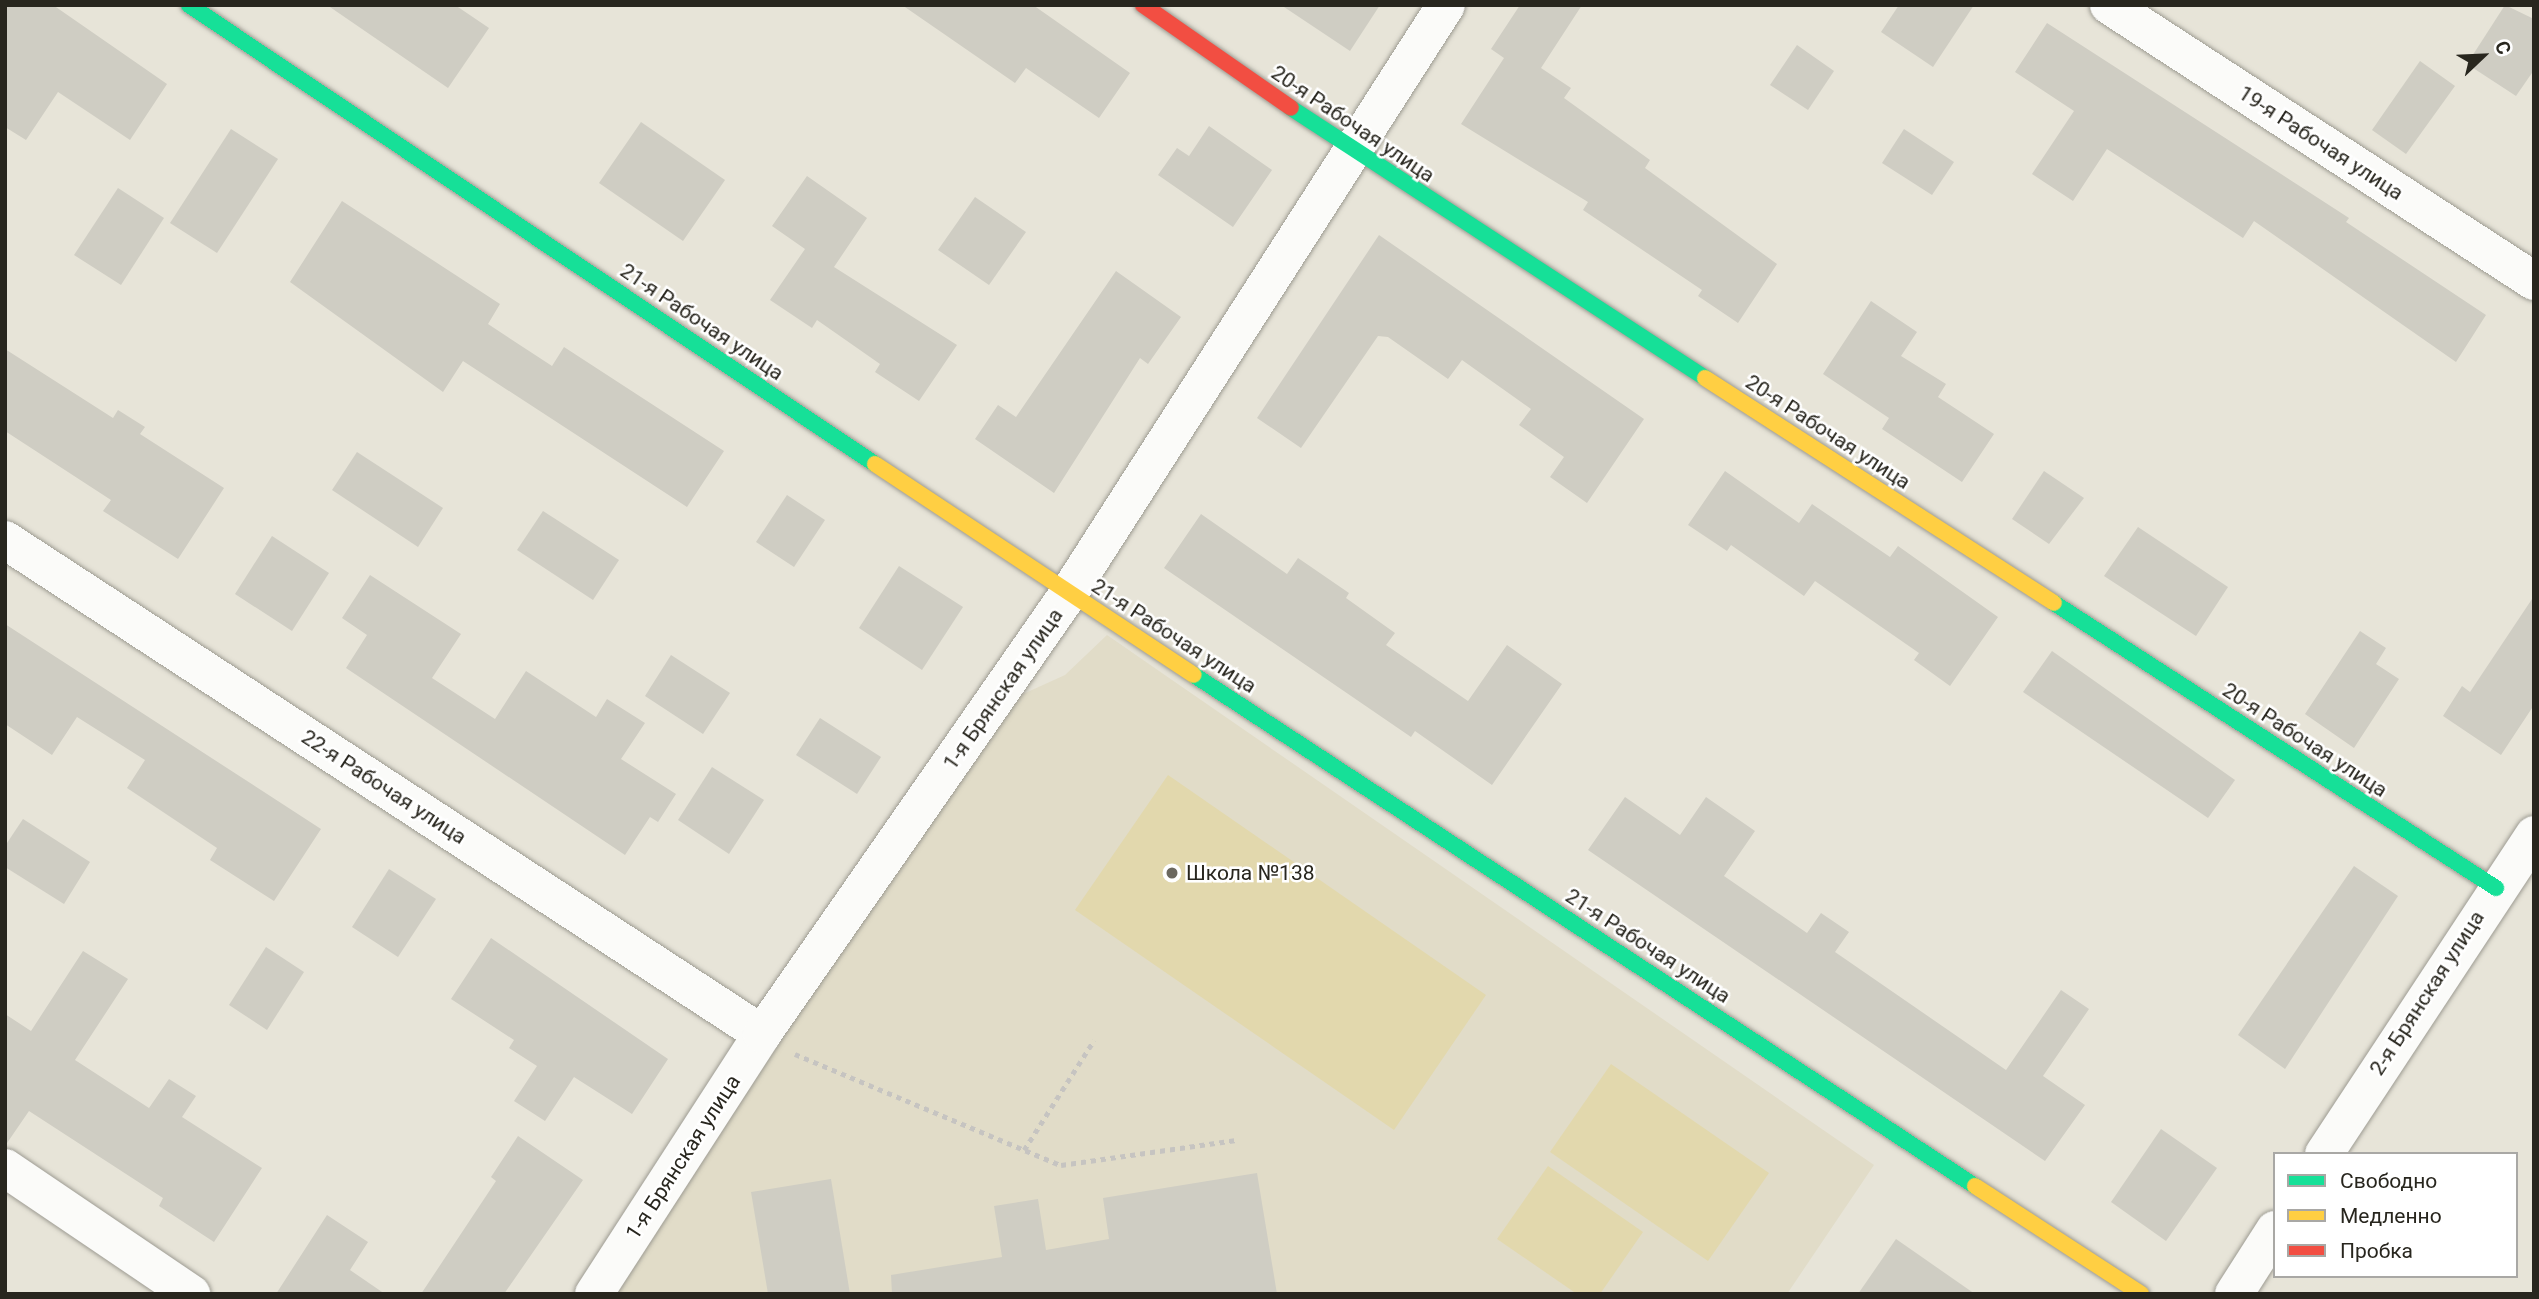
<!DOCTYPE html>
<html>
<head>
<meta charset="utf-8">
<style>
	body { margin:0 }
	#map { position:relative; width:2539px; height:1299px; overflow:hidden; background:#e7e4d8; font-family:Roboto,sans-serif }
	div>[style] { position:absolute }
	.built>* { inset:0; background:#e1dcc8 }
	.green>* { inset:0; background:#e2d8ad }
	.building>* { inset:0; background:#cfcdc3 }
	.path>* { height:4.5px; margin-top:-2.25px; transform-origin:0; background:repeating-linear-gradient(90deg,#c6c4c1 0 5px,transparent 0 10px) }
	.roads { filter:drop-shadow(0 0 2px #9d9b92) drop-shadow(0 0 2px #9d9b92) }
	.street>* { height:38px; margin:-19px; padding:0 19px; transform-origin:19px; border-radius:19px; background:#fbfbf9 }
	.fast>* { height:16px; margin:-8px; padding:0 8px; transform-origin:8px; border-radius:8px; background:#16e098 }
	.slow>* { height:16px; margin:-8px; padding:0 8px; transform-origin:8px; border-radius:8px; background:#ffcf43 }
	.jam>* { height:16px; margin:-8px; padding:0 8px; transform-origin:8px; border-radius:8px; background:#f24e42 }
	.dots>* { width:19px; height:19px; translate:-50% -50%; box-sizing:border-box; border:4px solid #fff; border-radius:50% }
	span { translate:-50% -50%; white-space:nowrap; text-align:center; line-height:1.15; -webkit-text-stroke:5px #fff; paint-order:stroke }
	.street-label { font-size:21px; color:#28261e }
	.poi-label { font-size:21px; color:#28261e }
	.left { translate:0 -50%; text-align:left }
	.frame { position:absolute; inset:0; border:7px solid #28261e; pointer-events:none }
	.legend { position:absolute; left:2273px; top:1152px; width:245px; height:126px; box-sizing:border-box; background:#fff; border:2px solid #a9a8a5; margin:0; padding:9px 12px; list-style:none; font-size:21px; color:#28261e }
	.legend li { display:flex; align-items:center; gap:14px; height:35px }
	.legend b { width:35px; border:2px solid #a9a8a5 }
	.north { position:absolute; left:2448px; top:21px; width:70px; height:70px; -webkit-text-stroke:5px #fff; paint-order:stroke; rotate:67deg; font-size:19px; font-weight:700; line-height:28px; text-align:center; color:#28261e }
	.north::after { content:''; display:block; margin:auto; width:24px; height:32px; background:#28261e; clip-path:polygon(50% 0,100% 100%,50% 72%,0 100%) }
</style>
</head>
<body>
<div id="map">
	<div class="built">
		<div style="clip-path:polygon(1107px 635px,1874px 1165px,1787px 1294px,611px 1294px,1010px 700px,1065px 675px)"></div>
	</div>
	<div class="green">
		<div style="clip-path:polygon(1168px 775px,1486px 995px,1394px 1130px,1075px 910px)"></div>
		<div style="clip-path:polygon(1611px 1064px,1769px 1173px,1708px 1261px,1550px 1152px)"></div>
		<div style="clip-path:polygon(1548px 1166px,1643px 1232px,1600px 1294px,1577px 1294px,1497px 1239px)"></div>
	</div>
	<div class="building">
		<div style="clip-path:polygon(5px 5px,53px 5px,167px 84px,130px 140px,58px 92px,26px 140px,5px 127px)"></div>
		<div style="clip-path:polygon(327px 5px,455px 5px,489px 28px,448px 88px)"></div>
		<div style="clip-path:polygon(902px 5px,1033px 5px,1130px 73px,1099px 118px,1026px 68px,1015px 83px)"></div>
		<div style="clip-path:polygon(1281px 5px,1380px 5px,1350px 51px)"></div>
		<div style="clip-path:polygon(1520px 5px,1582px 5px,1541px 68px,1571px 88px,1564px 98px,1650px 160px,1645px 168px,1777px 264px,1738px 323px,1698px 296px,1702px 290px,1583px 210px,1588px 202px,1461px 124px,1504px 58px,1491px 49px)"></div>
		<div style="clip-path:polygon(1899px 5px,1974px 5px,1933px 67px,1881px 32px)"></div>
		<div style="clip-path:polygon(2505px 5px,2534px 19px,2534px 70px,2516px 96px,2467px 64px)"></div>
		<div style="clip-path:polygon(2047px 23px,2349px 218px,2346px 222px,2486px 315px,2456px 362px,2254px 221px,2243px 238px,2107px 149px,2073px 201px,2032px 174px,2074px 111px,2015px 72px)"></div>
		<div style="clip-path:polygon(1797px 45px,1834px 71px,1808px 110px,1770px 85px)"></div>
		<div style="clip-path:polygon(2420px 61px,2455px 86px,2406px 154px,2372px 130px)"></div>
		<div style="clip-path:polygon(641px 122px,725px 180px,683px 241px,599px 183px)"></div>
		<div style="clip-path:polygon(1209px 126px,1272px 170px,1233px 227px,1158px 175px,1177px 148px,1189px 156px)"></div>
		<div style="clip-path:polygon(231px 129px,278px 159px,217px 253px,170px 223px)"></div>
		<div style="clip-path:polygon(1904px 129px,1954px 162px,1932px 195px,1882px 163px)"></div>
		<div style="clip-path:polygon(807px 176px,867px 218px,834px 267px,957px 345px,919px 401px,875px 372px,880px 364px,817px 320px,812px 328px,770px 300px,805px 249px,772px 226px)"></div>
		<div style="clip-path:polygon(118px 188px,164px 218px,121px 285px,74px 255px)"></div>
		<div style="clip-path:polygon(975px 197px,1026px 232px,989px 285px,938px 250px)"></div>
		<div style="clip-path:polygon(342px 201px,500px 304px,488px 324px,552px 366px,564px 347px,724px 451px,687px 507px,463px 361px,443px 392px,290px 282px)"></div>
		<div style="clip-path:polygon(1379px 235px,1644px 419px,1587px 503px,1550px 477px,1564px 457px,1519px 425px,1531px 409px,1462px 360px,1448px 379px,1388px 337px,1378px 336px,1301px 448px,1257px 418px)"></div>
		<div style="clip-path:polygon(1116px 271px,1181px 317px,1148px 364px,1140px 358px,1054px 493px,975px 439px,998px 405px,1016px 417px)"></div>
		<div style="clip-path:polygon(1871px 301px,1917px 332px,1901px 356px,1946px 384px,1938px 397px,1994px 434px,1962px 482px,1882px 429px,1889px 418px,1823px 374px)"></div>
		<div style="clip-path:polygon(5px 349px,113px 418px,118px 410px,145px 427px,140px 434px,224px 488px,178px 559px,103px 511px,111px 500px,5px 431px)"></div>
		<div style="clip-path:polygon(357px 452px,443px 508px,418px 547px,332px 490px)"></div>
		<div style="clip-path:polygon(1725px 471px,1799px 523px,1812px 504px,1890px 557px,1898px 546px,1998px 617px,1950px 686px,1914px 660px,1919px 653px,1815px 581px,1804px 596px,1731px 545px,1727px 551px,1688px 525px)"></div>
		<div style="clip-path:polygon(2044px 471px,2084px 498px,2049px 544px,2012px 519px)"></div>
		<div style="clip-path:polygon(787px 495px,825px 520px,794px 567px,756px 542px)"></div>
		<div style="clip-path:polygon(543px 511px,619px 560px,593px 600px,517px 550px)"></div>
		<div style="clip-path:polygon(1201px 514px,1287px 574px,1298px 558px,1349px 593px,1346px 598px,1395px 633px,1386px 645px,1468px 701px,1507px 645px,1562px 684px,1492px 785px,1415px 731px,1411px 737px,1164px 568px)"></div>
		<div style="clip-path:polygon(2138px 527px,2228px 587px,2196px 636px,2104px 576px)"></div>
		<div style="clip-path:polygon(272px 536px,329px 573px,292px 631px,235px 594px)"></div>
		<div style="clip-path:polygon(899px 566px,963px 607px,922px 670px,859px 628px)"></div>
		<div style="clip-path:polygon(370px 575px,461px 634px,432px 678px,495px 719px,526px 671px,596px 717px,607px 699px,645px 723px,621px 759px,676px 794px,658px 822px,650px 817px,625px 855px,346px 668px,367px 635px,342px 618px)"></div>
		<div style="clip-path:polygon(2534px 596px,2534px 705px,2501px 755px,2443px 716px,2462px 686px,2470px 692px)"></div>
		<div style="clip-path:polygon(5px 624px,321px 829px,274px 901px,210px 860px,217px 848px,127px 788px,145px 760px,77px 717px,52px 755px,5px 724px)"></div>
		<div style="clip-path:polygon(2360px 631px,2386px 648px,2376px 664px,2399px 679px,2354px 748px,2305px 714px)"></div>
		<div style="clip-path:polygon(2052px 651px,2235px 780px,2208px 818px,2023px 692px)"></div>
		<div style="clip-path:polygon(671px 655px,730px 693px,703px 734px,645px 696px)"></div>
		<div style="clip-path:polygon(820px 718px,881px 757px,857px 794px,796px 755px)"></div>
		<div style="clip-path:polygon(712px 767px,764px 800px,729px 854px,678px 820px)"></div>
		<div style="clip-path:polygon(1625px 797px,1680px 835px,1706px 797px,1755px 831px,1724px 876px,1807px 933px,1821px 913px,1849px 932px,1835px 952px,2006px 1070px,2061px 990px,2089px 1009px,2043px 1076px,2085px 1105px,2045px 1161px,1588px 850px)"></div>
		<div style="clip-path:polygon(23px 819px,90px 862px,64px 904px,5px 867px,5px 846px)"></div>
		<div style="clip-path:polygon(2354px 866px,2398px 896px,2285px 1069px,2238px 1035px)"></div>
		<div style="clip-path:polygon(389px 869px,436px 899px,398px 957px,352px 927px)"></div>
		<div style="clip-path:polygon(491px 938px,668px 1059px,632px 1114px,574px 1077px,545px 1121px,514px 1101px,537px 1066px,509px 1048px,514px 1040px,451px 999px)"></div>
		<div style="clip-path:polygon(266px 947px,304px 972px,267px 1030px,229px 1005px)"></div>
		<div style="clip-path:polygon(83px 951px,128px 979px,75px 1060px,149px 1108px,169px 1079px,196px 1096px,182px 1117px,262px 1168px,214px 1242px,159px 1206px,163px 1198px,29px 1111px,5px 1146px,5px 1014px,31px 1031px)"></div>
		<div style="clip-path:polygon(2161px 1129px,2217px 1168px,2166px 1241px,2111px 1202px)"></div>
		<div style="clip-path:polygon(518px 1136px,583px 1180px,504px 1294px,421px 1294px,496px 1181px,491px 1177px)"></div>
		<div style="clip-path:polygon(1257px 1173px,1277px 1294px,892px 1294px,891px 1275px,1002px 1257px,994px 1206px,1038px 1199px,1046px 1250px,1109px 1239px,1103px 1198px)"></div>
		<div style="clip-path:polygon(831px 1179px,850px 1294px,768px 1294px,751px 1192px)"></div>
		<div style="clip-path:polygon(327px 1215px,368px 1242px,350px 1270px,385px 1294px,276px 1294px)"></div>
		<div style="clip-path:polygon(1896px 1239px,1975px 1294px,1858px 1294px)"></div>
	</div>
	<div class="path">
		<div style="left:795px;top:1054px;width:288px;rotate:22.7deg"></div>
		<div style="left:1061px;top:1165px;width:177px;rotate:-8.1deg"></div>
		<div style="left:1024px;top:1150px;width:130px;rotate:-57.5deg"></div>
	</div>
	<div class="roads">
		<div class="street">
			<div style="left:2109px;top:5px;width:507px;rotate:33deg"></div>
			<div style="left:5px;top:540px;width:904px;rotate:33.13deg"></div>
			<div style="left:2324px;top:1154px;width:382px;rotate:-56.6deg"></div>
			<div style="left:5px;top:1168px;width:225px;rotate:34.1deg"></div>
			<div style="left:594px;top:1294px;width:310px;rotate:-57.1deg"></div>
			<div style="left:762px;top:1034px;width:537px;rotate:-55.16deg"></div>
			<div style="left:1069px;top:593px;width:698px;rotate:-57.33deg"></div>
			<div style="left:2234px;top:1294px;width:76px;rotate:-57.4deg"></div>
		</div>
		<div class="fast">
			<div style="left:189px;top:5px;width:825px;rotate:33.79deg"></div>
			<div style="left:1291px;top:108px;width:494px;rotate:33.1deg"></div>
			<div style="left:2054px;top:603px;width:526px;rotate:32.81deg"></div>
			<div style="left:1194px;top:675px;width:933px;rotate:33.2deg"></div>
		</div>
		<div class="slow">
			<div style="left:1705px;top:378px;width:415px;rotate:32.8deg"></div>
			<div style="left:875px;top:464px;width:382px;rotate:33.5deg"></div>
			<div style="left:1975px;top:1186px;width:198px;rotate:33deg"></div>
		</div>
		<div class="jam">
			<div style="left:1143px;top:5px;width:180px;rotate:34.8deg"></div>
		</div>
	</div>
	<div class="dots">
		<div style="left:1172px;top:873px;background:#6b685f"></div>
	</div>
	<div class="street-label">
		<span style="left:1353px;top:124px;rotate:34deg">20-я Рабочая улица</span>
		<span style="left:2321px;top:143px;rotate:33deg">19-я Рабочая улица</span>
		<span style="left:702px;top:322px;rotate:34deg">21-я Рабочая улица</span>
		<span style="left:1828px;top:432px;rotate:33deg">20-я Рабочая улица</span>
		<span style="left:1174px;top:636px;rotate:33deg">21-я Рабочая улица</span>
		<span style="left:1003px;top:689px;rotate:-55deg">1-я Брянская улица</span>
		<span style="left:2305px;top:740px;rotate:33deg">20-я Рабочая улица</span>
		<span style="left:384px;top:787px;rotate:33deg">22-я Рабочая улица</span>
		<span style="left:1648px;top:946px;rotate:33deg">21-я Рабочая улица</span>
		<span style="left:2427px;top:993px;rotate:-57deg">2-я Брянская улица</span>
		<span style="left:683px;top:1157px;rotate:-57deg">1-я Брянская улица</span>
	</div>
	<div class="poi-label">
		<span class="left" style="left:1186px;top:873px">Школа №138</span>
	</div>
	<div class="frame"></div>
	<ul class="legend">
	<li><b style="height:9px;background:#16e098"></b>Свободно</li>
	<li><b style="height:9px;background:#ffcf43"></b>Медленно</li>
	<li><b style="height:9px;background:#f24e42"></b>Пробка</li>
	</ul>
	<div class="north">С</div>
</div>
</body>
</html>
